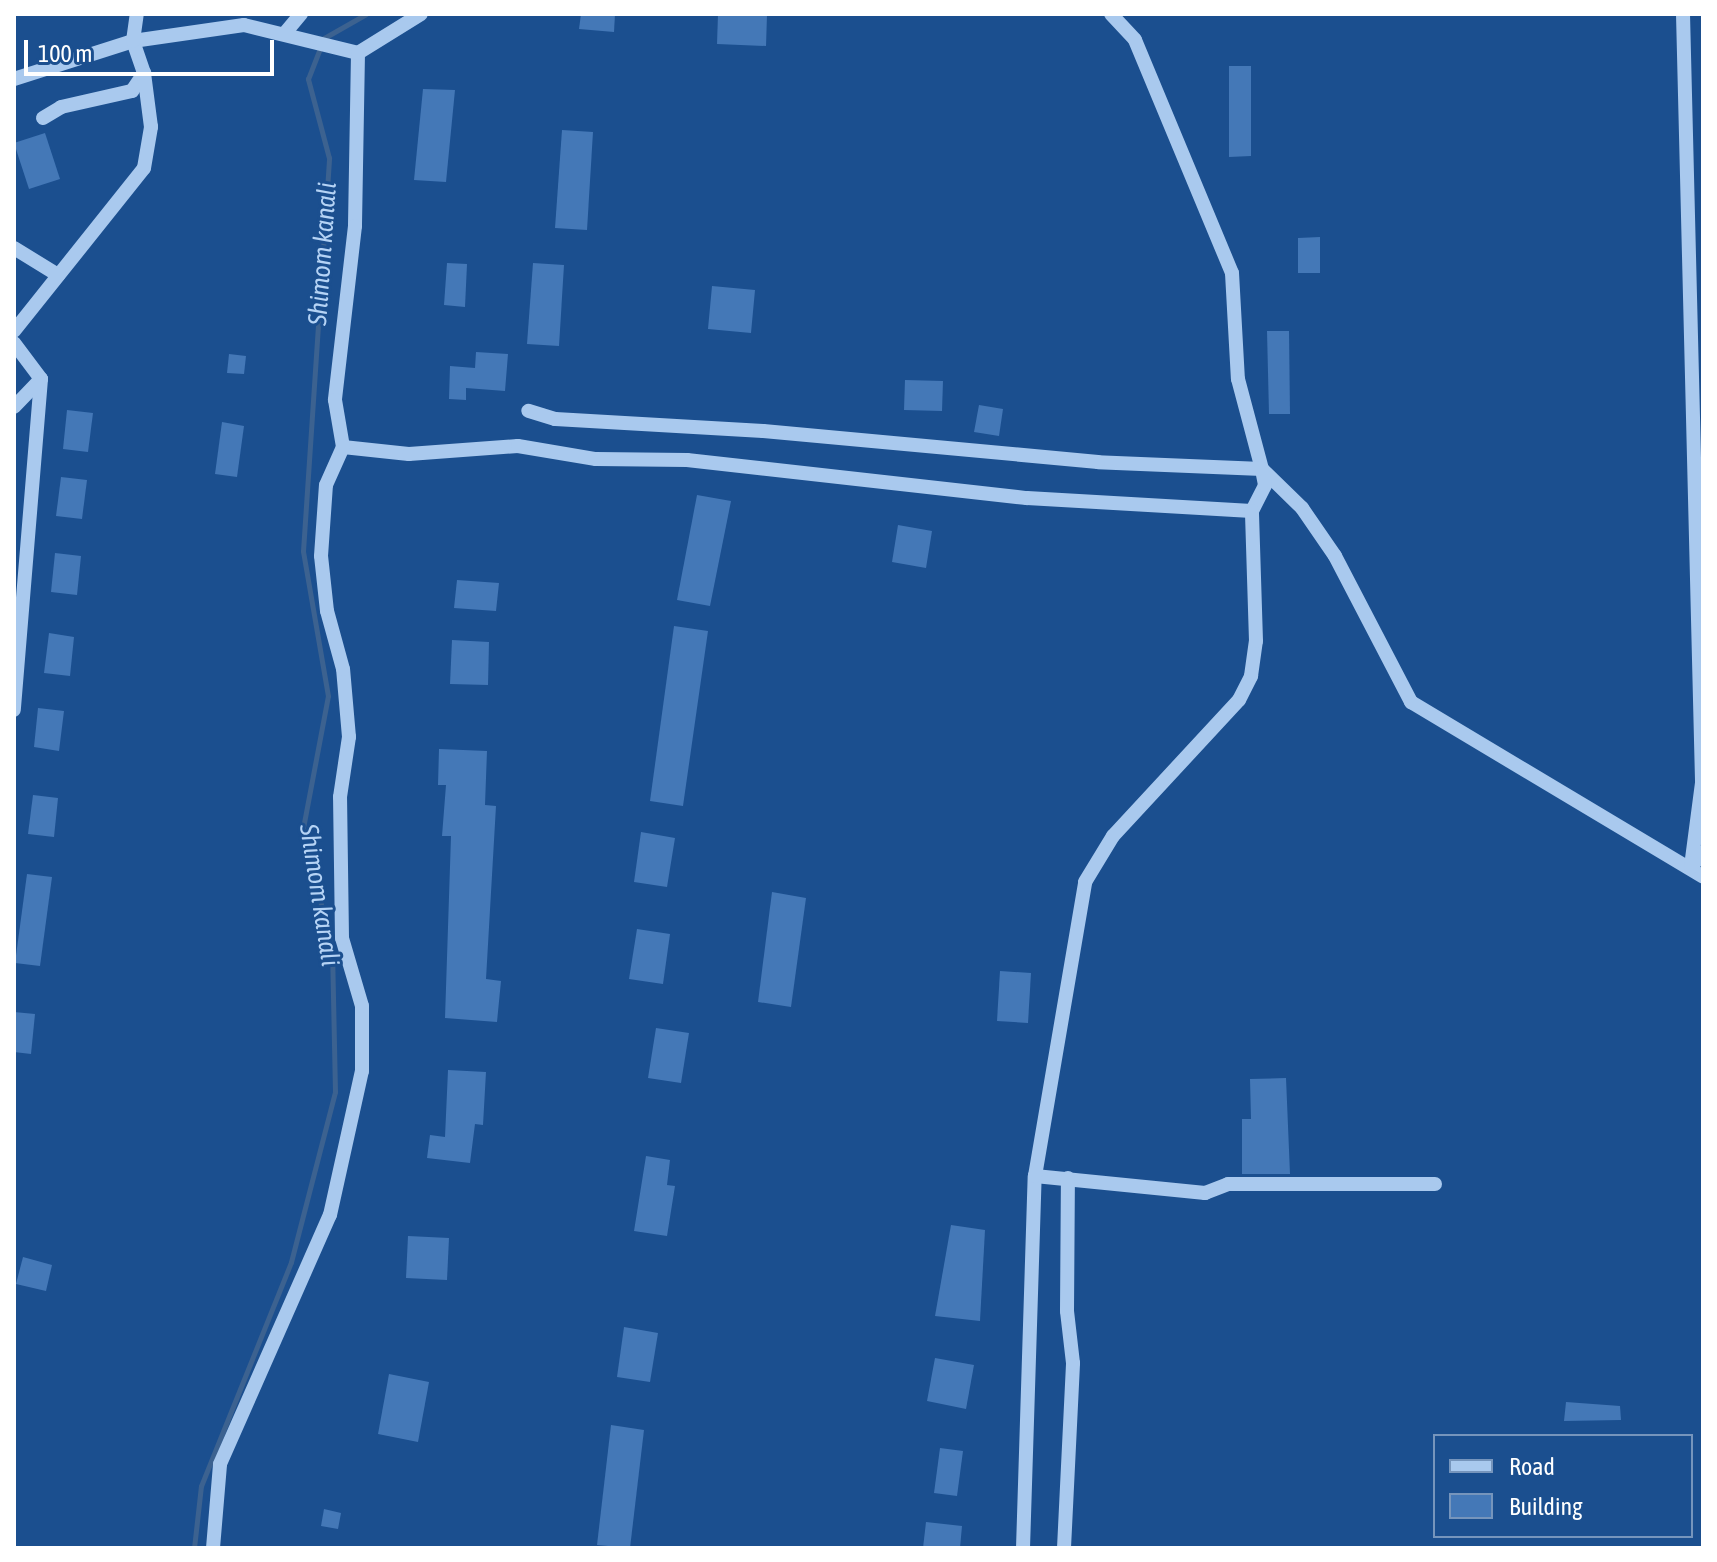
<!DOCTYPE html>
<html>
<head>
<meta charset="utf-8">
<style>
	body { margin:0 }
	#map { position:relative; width:1717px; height:1562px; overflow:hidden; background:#1b4f8f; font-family:"Asap Condensed",sans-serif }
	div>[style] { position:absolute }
	.stream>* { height:5px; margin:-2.5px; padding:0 2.5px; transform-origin:2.5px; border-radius:2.5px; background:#3c6290 }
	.building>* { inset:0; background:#4478b7 }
	.minor>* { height:14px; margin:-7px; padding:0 7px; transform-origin:7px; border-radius:7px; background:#a9c9ee }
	span { translate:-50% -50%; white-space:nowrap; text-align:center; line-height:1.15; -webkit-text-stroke:6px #1b4f8f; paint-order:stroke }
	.water-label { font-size:26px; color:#b5d3f5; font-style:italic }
	.frame { position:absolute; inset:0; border:16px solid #fff; pointer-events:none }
	.legend { position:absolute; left:1433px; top:1434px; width:260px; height:104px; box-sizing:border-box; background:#1b4f8f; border:2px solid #7695bc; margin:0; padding:10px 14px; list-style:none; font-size:24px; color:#fff }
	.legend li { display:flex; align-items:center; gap:16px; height:40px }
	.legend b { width:40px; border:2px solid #7695bc }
	.scale { position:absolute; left:24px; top:40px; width:250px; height:36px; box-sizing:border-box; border:4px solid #fff; border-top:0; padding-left:10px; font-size:24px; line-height:28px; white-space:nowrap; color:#fff; -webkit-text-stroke:6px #1b4f8f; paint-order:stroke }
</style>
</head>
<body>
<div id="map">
	<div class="stream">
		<div style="left:194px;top:1548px;width:62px;rotate:-83.6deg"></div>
		<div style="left:201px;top:1486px;width:241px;rotate:-68.1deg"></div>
		<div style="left:291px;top:1262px;width:176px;rotate:-75.5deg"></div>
		<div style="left:335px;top:1092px;width:141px;rotate:-91.2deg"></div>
		<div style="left:332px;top:951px;width:126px;rotate:-103.3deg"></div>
		<div style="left:303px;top:828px;width:134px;rotate:-79.3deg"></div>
		<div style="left:328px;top:696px;width:147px;rotate:-99.8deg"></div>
		<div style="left:303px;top:551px;width:394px;rotate:-86.2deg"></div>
		<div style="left:329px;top:158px;width:82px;rotate:-104.9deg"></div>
		<div style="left:308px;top:79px;width:44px;rotate:-68.7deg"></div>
		<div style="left:324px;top:38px;width:48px;rotate:-29.7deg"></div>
	</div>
	<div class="building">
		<div style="clip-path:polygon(581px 14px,615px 14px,614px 32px,579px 29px)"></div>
		<div style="clip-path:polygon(718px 14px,767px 14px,766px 46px,717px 44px)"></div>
		<div style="clip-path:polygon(1229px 66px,1251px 66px,1251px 156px,1229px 157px)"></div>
		<div style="clip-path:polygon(423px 89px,455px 90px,446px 182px,414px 180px)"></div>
		<div style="clip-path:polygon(562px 130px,593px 132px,587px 230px,555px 228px)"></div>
		<div style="clip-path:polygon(45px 133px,60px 179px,29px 189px,14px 143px)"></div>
		<div style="clip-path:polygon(1320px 237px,1320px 273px,1298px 273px,1298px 238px)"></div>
		<div style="clip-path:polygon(447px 263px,467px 264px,465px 307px,444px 305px)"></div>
		<div style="clip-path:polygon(533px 263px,564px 265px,559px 346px,527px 344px)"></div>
		<div style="clip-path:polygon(712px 286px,755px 290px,751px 333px,708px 329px)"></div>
		<div style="clip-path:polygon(1267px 331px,1289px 331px,1290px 414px,1269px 414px)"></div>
		<div style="clip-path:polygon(476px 352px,508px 354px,505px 391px,466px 388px,466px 400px,449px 399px,450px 366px,475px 368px)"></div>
		<div style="clip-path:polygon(229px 354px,246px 356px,244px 374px,227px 373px)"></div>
		<div style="clip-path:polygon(905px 380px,943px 381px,942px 411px,904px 410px)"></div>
		<div style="clip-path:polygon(979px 405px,1003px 409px,999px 436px,974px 432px)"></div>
		<div style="clip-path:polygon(67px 410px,93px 413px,88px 452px,63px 449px)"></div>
		<div style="clip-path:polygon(222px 422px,244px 426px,237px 477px,215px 474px)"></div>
		<div style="clip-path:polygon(61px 477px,87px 480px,82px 519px,56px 516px)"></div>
		<div style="clip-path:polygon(697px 495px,731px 501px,710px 606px,677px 600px)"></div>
		<div style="clip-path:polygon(898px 525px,932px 531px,926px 568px,892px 562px)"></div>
		<div style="clip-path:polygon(55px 553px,81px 556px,77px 595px,51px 592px)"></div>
		<div style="clip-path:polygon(457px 580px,499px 583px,496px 611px,454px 608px)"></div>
		<div style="clip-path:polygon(674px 626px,708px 631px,683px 806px,650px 801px)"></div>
		<div style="clip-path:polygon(49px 633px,74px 637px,70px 676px,44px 673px)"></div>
		<div style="clip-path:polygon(452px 640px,489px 642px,488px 685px,450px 684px)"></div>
		<div style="clip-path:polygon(38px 708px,64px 711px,59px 751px,34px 747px)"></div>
		<div style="clip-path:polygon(439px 749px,487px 751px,485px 805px,496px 806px,486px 979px,501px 981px,497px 1022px,445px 1018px,451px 836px,442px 836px,446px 785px,438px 785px)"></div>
		<div style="clip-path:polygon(33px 795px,58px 798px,54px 837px,28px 834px)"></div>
		<div style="clip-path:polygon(641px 832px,675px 838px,667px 887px,634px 882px)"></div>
		<div style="clip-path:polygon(27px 874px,52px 877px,40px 966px,15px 963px)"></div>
		<div style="clip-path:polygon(772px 892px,806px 898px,791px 1007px,758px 1002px)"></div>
		<div style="clip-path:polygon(637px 929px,670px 934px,663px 984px,629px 979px)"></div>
		<div style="clip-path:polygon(1000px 971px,1031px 973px,1028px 1023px,997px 1021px)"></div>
		<div style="clip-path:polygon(14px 1012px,35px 1014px,31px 1054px,14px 1052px)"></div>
		<div style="clip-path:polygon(656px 1028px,689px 1033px,681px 1083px,648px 1078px)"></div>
		<div style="clip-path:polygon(448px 1070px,486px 1072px,483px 1125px,475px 1124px,470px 1163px,427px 1158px,430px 1135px,445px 1137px)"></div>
		<div style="clip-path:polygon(1286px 1078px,1290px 1174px,1242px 1174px,1242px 1119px,1251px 1119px,1250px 1079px)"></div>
		<div style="clip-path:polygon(646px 1156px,670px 1160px,667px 1185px,675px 1186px,667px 1236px,634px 1231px)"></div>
		<div style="clip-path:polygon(951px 1225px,985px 1230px,980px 1321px,935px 1316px)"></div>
		<div style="clip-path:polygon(408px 1236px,449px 1238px,447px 1280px,406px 1278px)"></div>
		<div style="clip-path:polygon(23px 1257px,52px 1265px,46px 1291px,16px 1284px)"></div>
		<div style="clip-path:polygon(624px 1327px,658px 1333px,650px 1382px,617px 1377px)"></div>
		<div style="clip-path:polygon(935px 1358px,974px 1365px,966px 1409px,927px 1401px)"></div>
		<div style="clip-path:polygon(389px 1374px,429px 1382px,418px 1442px,378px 1434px)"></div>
		<div style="clip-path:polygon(1566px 1402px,1620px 1406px,1621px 1420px,1564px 1421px)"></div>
		<div style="clip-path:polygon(611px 1425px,644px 1430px,630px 1548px,597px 1545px)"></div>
		<div style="clip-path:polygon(940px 1448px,963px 1451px,957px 1496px,934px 1493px)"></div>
		<div style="clip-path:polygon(324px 1509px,341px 1513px,338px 1529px,321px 1526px)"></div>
		<div style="clip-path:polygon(926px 1522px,962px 1526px,960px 1548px,923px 1548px)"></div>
	</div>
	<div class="minor">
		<div style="left:1111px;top:14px;width:35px;rotate:47deg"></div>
		<div style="left:1135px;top:40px;width:252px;rotate:67.4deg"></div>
		<div style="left:1232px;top:273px;width:106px;rotate:86.8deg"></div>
		<div style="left:1238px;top:379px;width:93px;rotate:75.1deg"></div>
		<div style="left:1262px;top:469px;width:56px;rotate:44.3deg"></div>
		<div style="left:1302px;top:508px;width:58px;rotate:55.5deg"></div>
		<div style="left:1335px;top:556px;width:165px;rotate:62.5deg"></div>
		<div style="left:1411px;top:702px;width:340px;rotate:30.9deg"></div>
		<div style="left:1683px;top:14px;width:769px;rotate:88.58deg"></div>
		<div style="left:1702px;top:783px;width:85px;rotate:97.5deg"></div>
		<div style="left:1691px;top:867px;width:19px;rotate:-51deg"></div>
		<div style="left:285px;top:33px;width:25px;rotate:-50deg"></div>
		<div style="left:358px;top:53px;width:173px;rotate:91deg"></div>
		<div style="left:355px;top:226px;width:175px;rotate:96.6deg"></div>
		<div style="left:335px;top:400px;width:48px;rotate:80.3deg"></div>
		<div style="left:343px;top:447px;width:66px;rotate:6.1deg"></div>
		<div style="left:409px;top:454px;width:109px;rotate:-4.2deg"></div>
		<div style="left:518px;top:446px;width:79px;rotate:9.5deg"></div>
		<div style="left:596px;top:459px;width:91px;rotate:0.6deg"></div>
		<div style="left:687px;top:460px;width:342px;rotate:6.4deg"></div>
		<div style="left:1027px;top:498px;width:225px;rotate:3.3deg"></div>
		<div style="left:1252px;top:511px;width:29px;rotate:-63deg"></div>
		<div style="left:1265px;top:485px;width:16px;rotate:-101deg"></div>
		<div style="left:1262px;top:469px;width:164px;rotate:-177.6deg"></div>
		<div style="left:1098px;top:462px;width:336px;rotate:-174.7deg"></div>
		<div style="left:763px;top:431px;width:208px;rotate:-176.7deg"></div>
		<div style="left:555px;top:419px;width:28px;rotate:-163deg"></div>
		<div style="left:14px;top:79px;width:125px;rotate:-17.7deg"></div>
		<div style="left:133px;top:41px;width:112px;rotate:-8.2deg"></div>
		<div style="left:244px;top:25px;width:117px;rotate:13.8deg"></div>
		<div style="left:358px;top:53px;width:74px;rotate:-31.8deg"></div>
		<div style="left:43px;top:118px;width:21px;rotate:-31deg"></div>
		<div style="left:61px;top:107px;width:73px;rotate:-12.7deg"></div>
		<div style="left:132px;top:91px;width:22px;rotate:-56deg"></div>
		<div style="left:14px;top:248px;width:52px;rotate:31.5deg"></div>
		<div style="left:14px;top:331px;width:208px;rotate:-51.4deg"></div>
		<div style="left:144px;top:168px;width:42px;rotate:-80.3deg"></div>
		<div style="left:151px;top:127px;width:54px;rotate:-97.4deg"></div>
		<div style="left:144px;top:73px;width:34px;rotate:-109deg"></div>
		<div style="left:133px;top:41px;width:27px;rotate:-82deg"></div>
		<div style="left:14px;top:343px;width:45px;rotate:53.1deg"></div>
		<div style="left:41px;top:379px;width:332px;rotate:94.7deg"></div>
		<div style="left:14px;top:407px;width:39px;rotate:-46deg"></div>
		<div style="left:1035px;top:1176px;width:171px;rotate:5.7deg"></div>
		<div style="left:1205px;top:1193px;width:25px;rotate:-21deg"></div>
		<div style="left:1228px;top:1184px;width:207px"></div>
		<div style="left:213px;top:1548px;width:84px;rotate:-85.2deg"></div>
		<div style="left:220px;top:1464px;width:272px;rotate:-66.2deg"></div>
		<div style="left:330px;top:1215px;width:148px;rotate:-77.5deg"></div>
		<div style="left:362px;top:1071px;width:65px;rotate:-90deg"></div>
		<div style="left:362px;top:1006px;width:71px;rotate:-106.4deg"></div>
		<div style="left:342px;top:938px;width:141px;rotate:-90.8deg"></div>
		<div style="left:340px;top:797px;width:61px;rotate:-81.5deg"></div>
		<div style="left:349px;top:737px;width:68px;rotate:-95deg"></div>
		<div style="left:343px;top:669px;width:60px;rotate:-105.4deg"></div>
		<div style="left:327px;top:611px;width:55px;rotate:-96.2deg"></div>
		<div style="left:321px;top:556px;width:71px;rotate:-86deg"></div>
		<div style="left:326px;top:485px;width:42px;rotate:-65.9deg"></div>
		<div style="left:1023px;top:1548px;width:372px;rotate:-88.2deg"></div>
		<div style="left:1035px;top:1176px;width:298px;rotate:-80.3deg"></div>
		<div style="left:1085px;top:882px;width:54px;rotate:-58.7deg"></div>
		<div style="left:1113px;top:836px;width:185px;rotate:-47.2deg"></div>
		<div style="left:1239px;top:700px;width:27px;rotate:-63deg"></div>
		<div style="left:1251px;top:676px;width:35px;rotate:-82deg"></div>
		<div style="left:1256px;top:641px;width:130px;rotate:-91.8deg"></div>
		<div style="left:1064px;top:1548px;width:185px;rotate:-87.2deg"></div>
		<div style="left:1073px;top:1363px;width:52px;rotate:-96.6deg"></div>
		<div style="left:1067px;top:1311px;width:133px;rotate:-89.6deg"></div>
	</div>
	<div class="water-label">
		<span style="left:323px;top:254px;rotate:-86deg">Shimom kanali</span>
		<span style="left:319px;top:895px;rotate:81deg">Shimom kanali</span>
	</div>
	<div class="frame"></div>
	<ul class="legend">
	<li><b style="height:10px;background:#a9c9ee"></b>Road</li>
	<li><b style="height:22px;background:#4478b7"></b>Building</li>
	</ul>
	<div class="scale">100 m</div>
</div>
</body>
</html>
